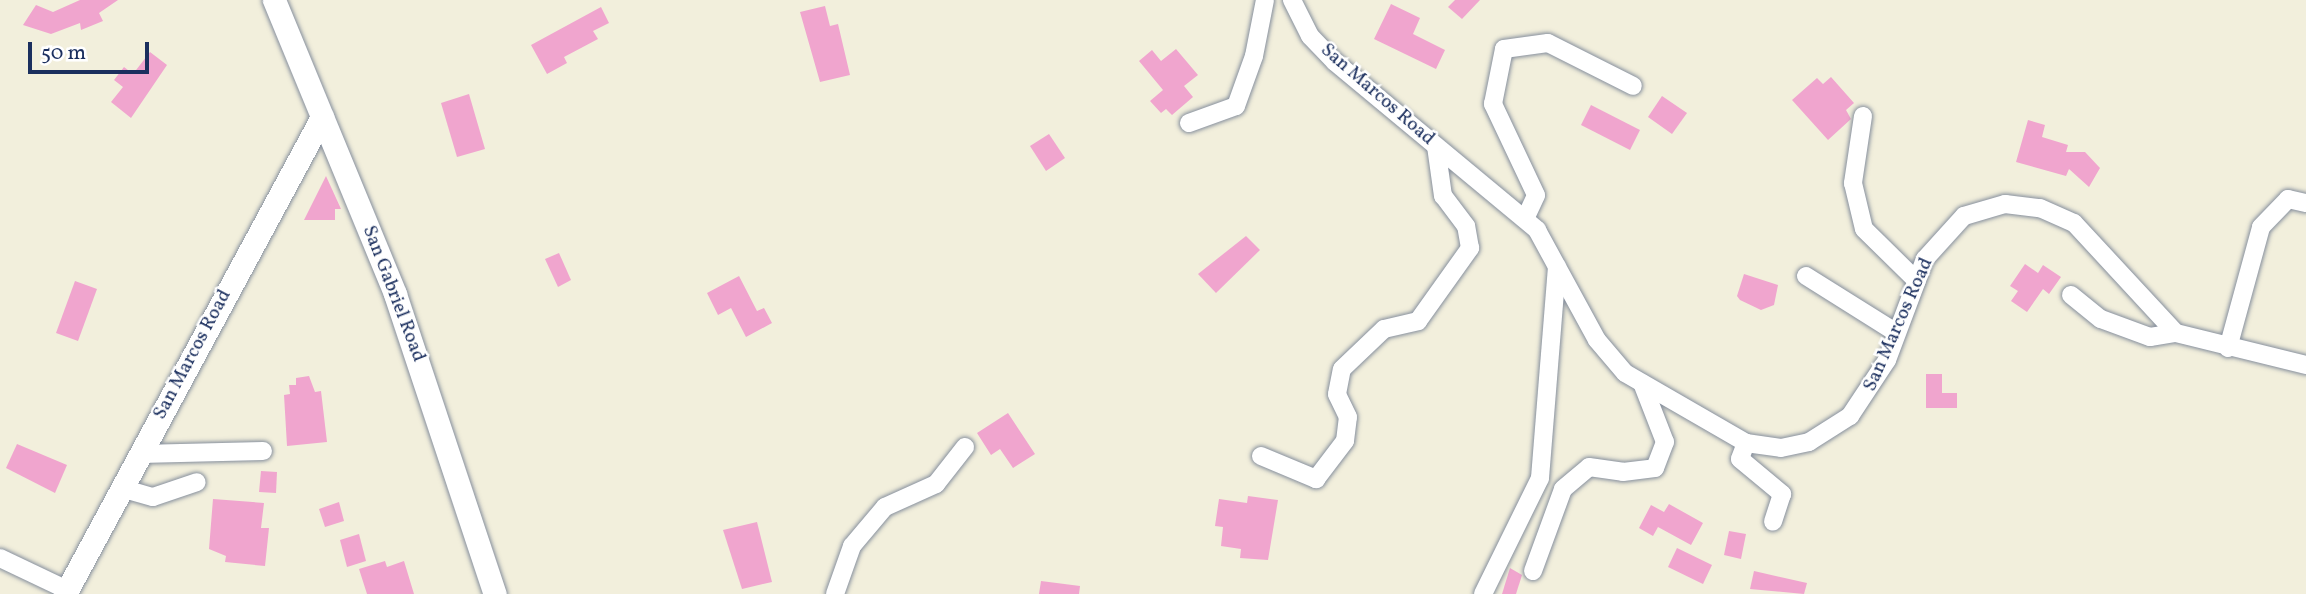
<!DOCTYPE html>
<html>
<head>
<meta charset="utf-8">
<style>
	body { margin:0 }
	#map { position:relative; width:2306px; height:594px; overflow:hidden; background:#f2efdc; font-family:Vollkorn,serif }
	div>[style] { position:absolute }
	.building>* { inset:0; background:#f0a5ce }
	.roads { filter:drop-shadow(0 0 2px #868f9d) drop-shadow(0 0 2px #868f9d) }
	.minor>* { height:18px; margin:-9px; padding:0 9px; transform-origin:9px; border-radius:9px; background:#fff }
	.tertiary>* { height:23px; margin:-11.5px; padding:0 11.5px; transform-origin:11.5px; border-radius:11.5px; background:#fff }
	span { translate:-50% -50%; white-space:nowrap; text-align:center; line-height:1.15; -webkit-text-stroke:5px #fff; paint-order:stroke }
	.street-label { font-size:19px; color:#1b2f5e }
	.scale { position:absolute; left:28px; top:42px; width:121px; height:32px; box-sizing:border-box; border:4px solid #1b2f5e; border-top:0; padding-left:9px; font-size:21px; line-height:24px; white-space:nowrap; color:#1b2f5e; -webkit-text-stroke:5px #fff; paint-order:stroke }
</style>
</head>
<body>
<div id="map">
	<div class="building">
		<div style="clip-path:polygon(80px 0,118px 0,99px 13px,103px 21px,81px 30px,80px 23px,51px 34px,23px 25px,36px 5px,53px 12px)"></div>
		<div style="clip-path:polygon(1455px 0,1480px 0,1462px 19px,1448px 7px)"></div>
		<div style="clip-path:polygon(1391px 4px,1420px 18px,1413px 34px,1445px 50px,1436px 69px,1374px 39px)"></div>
		<div style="clip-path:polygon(825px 6px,830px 26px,838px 24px,850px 75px,820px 82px,800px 12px)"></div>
		<div style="clip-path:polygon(601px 7px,609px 23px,593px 31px,598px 39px,564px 57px,567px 63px,547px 74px,531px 45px)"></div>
		<div style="clip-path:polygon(1176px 49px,1198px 75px,1184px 86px,1193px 97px,1172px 115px,1166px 109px,1161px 113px,1150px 101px,1163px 90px,1139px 61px,1152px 50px,1161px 61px)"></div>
		<div style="clip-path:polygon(150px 52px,167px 65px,131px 118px,111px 102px,123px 87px,114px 80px,124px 67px,133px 74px)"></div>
		<div style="clip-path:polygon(1831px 77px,1854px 103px,1846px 110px,1851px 119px,1828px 140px,1792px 100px,1817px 78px,1823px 84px)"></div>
		<div style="clip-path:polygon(469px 94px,485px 149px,457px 157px,441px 103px)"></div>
		<div style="clip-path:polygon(1662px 96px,1687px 113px,1672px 134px,1648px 117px)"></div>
		<div style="clip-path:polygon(1591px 105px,1640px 130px,1630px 150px,1581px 125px)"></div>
		<div style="clip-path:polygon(2028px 120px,2045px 125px,2042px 137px,2068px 145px,2066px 152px,2085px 152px,2100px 168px,2089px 187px,2069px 169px,2066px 176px,2016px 162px)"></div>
		<div style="clip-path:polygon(1049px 134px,1065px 158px,1046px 171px,1030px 146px)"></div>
		<div style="clip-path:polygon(326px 176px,341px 209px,335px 209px,335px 220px,304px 220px)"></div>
		<div style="clip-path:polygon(1246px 236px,1260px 250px,1216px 293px,1198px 274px)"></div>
		<div style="clip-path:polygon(559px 253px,571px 280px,558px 287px,545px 259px)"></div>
		<div style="clip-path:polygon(2025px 264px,2038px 273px,2043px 265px,2061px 277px,2049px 294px,2043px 289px,2027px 312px,2011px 301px,2018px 291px,2010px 286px)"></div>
		<div style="clip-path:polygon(1744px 274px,1778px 285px,1774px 305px,1761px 310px,1740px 300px,1737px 296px)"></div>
		<div style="clip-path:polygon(739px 276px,757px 311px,764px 308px,772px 323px,746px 337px,731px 308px,718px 315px,707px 293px)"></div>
		<div style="clip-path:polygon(75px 281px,97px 289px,78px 341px,56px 333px)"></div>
		<div style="clip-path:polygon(1926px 374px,1942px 374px,1942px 393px,1957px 393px,1957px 408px,1926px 408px)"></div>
		<div style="clip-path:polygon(309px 376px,315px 392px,321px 391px,327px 442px,287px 446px,284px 395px,290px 394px,289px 385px,296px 385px,296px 378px)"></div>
		<div style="clip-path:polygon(1008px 413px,1035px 454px,1013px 468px,1000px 449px,991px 455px,977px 433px)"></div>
		<div style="clip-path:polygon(17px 444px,67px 465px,55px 493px,6px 468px)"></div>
		<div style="clip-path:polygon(261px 471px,277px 472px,276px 493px,259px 492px)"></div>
		<div style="clip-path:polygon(1248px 496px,1278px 500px,1268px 560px,1240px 558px,1241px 549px,1221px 546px,1223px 527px,1215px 526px,1219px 499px,1247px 503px)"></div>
		<div style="clip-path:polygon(213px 499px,264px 503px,261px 528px,269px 528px,265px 566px,225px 562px,226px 556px,209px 549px)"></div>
		<div style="clip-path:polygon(339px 502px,344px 521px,325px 527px,319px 509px)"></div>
		<div style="clip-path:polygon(1669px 504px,1703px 523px,1691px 545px,1658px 527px,1653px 536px,1639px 528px,1651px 505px,1664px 512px)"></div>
		<div style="clip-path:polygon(757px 522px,772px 582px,742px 589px,723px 530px)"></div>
		<div style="clip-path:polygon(1729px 531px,1746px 534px,1741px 559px,1724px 555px)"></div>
		<div style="clip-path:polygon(359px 534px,366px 561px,347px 567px,340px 540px)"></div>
		<div style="clip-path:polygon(1677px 548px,1712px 565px,1703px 584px,1668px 567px)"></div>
		<div style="clip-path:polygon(385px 561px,387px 567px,404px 561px,414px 594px,367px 594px,359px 569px)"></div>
		<div style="clip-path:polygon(1510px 568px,1522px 575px,1516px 594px,1502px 594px)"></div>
		<div style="clip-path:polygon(1754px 571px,1807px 583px,1804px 594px,1750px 589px)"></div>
		<div style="clip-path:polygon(1041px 581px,1080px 586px,1079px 594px,1039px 594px)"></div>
	</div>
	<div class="roads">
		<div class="minor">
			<div style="left:1292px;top:0;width:40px;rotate:63.4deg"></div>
			<div style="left:1310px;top:36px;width:36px;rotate:46deg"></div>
			<div style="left:1335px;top:62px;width:263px;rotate:39.7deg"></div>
			<div style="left:1537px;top:230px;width:125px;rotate:61.4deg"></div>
			<div style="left:1597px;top:340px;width:43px;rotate:49.7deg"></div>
			<div style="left:1625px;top:373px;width:140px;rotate:30deg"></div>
			<div style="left:1746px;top:443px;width:35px;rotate:8deg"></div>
			<div style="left:1781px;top:448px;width:29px;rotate:-12deg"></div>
			<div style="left:1809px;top:442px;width:49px;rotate:-32.4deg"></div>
			<div style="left:1850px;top:416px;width:67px;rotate:-56.5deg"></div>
			<div style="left:1887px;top:360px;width:108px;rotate:-69.4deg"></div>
			<div style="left:1925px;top:259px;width:58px;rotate:-47.8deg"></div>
			<div style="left:1964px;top:216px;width:43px;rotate:-16.3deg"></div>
			<div style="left:2005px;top:204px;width:35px;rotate:7deg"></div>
			<div style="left:2040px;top:208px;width:37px;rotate:24deg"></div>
			<div style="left:2074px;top:223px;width:150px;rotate:47.2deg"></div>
			<div style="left:2176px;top:333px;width:134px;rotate:13.8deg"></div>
			<div style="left:1863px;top:116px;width:68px;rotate:98.5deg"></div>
			<div style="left:1853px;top:183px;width:47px;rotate:76.6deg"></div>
			<div style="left:1864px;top:229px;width:74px;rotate:44.5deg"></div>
			<div style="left:1189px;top:123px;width:50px;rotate:-19.9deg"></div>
			<div style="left:1236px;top:106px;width:53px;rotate:-70.2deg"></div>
			<div style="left:1254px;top:56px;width:57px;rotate:-78.9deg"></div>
			<div style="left:1525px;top:219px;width:26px;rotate:-65deg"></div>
			<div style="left:1536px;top:195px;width:101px;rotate:-115.3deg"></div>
			<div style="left:1493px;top:104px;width:56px;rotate:-78.7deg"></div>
			<div style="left:1504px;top:49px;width:44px;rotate:-7.8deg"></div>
			<div style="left:1548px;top:43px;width:95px;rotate:26.8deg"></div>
			<div style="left:1806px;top:276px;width:107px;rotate:32.1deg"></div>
			<div style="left:2071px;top:295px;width:38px;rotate:39deg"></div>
			<div style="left:2101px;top:319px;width:52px;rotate:20.2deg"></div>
			<div style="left:2150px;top:337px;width:26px;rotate:-9deg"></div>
			<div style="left:2228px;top:348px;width:125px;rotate:-74.7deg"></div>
			<div style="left:2261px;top:227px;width:39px;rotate:-46deg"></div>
			<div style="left:2288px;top:199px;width:18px;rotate:13deg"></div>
			<div style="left:1746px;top:443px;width:17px;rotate:111deg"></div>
			<div style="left:1740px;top:459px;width:55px;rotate:39.8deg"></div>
			<div style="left:1782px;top:494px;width:29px;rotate:108deg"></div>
			<div style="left:140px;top:454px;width:123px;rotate:-1.4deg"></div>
			<div style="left:1261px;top:456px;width:60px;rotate:22.7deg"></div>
			<div style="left:1316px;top:479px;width:48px;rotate:-52.7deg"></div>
			<div style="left:1345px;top:441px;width:24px;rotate:-83deg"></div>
			<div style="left:1348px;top:417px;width:25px;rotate:-116deg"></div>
			<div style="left:1337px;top:394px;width:25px;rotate:-79deg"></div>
			<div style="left:1342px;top:369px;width:58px;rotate:-43.6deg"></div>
			<div style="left:1384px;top:329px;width:35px;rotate:-13deg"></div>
			<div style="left:1418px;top:321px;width:90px;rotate:-54.5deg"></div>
			<div style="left:1470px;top:248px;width:22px;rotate:-100deg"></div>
			<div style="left:1466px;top:226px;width:38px;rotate:-127deg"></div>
			<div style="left:1443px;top:196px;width:50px;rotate:-98deg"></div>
			<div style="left:121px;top:488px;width:33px;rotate:16deg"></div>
			<div style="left:153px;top:497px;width:46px;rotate:-18.8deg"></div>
			<div style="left:0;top:558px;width:74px;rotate:25.5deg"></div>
			<div style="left:1533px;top:571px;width:87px;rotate:-69.9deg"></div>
			<div style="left:1563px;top:489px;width:34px;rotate:-40deg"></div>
			<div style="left:1589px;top:467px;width:34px;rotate:8deg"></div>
			<div style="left:1623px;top:472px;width:32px;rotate:-7deg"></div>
			<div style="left:1655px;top:468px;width:28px;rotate:-69deg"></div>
			<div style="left:1665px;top:442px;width:63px;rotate:-111.3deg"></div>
			<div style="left:835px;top:594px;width:51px;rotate:-70.5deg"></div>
			<div style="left:852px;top:546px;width:51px;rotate:-49.8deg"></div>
			<div style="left:885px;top:507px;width:56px;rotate:-24.3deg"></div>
			<div style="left:936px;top:484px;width:47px;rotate:-51.9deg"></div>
			<div style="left:1483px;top:594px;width:129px;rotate:-63.8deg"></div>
			<div style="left:1540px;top:478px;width:212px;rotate:-85.4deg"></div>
		</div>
		<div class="tertiary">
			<div style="left:274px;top:0;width:318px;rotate:67.6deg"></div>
			<div style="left:395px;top:294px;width:316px;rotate:71.6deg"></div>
			<div style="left:65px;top:594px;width:542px;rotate:-61.68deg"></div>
		</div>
	</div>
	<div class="street-label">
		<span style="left:1377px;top:95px;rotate:41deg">San Marcos Road</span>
		<span style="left:393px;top:294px;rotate:69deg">San Gabriel Road</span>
		<span style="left:1899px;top:325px;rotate:-66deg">San Marcos Road</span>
		<span style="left:193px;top:355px;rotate:-62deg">San Marcos Road</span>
	</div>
	<div class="scale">50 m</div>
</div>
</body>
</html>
